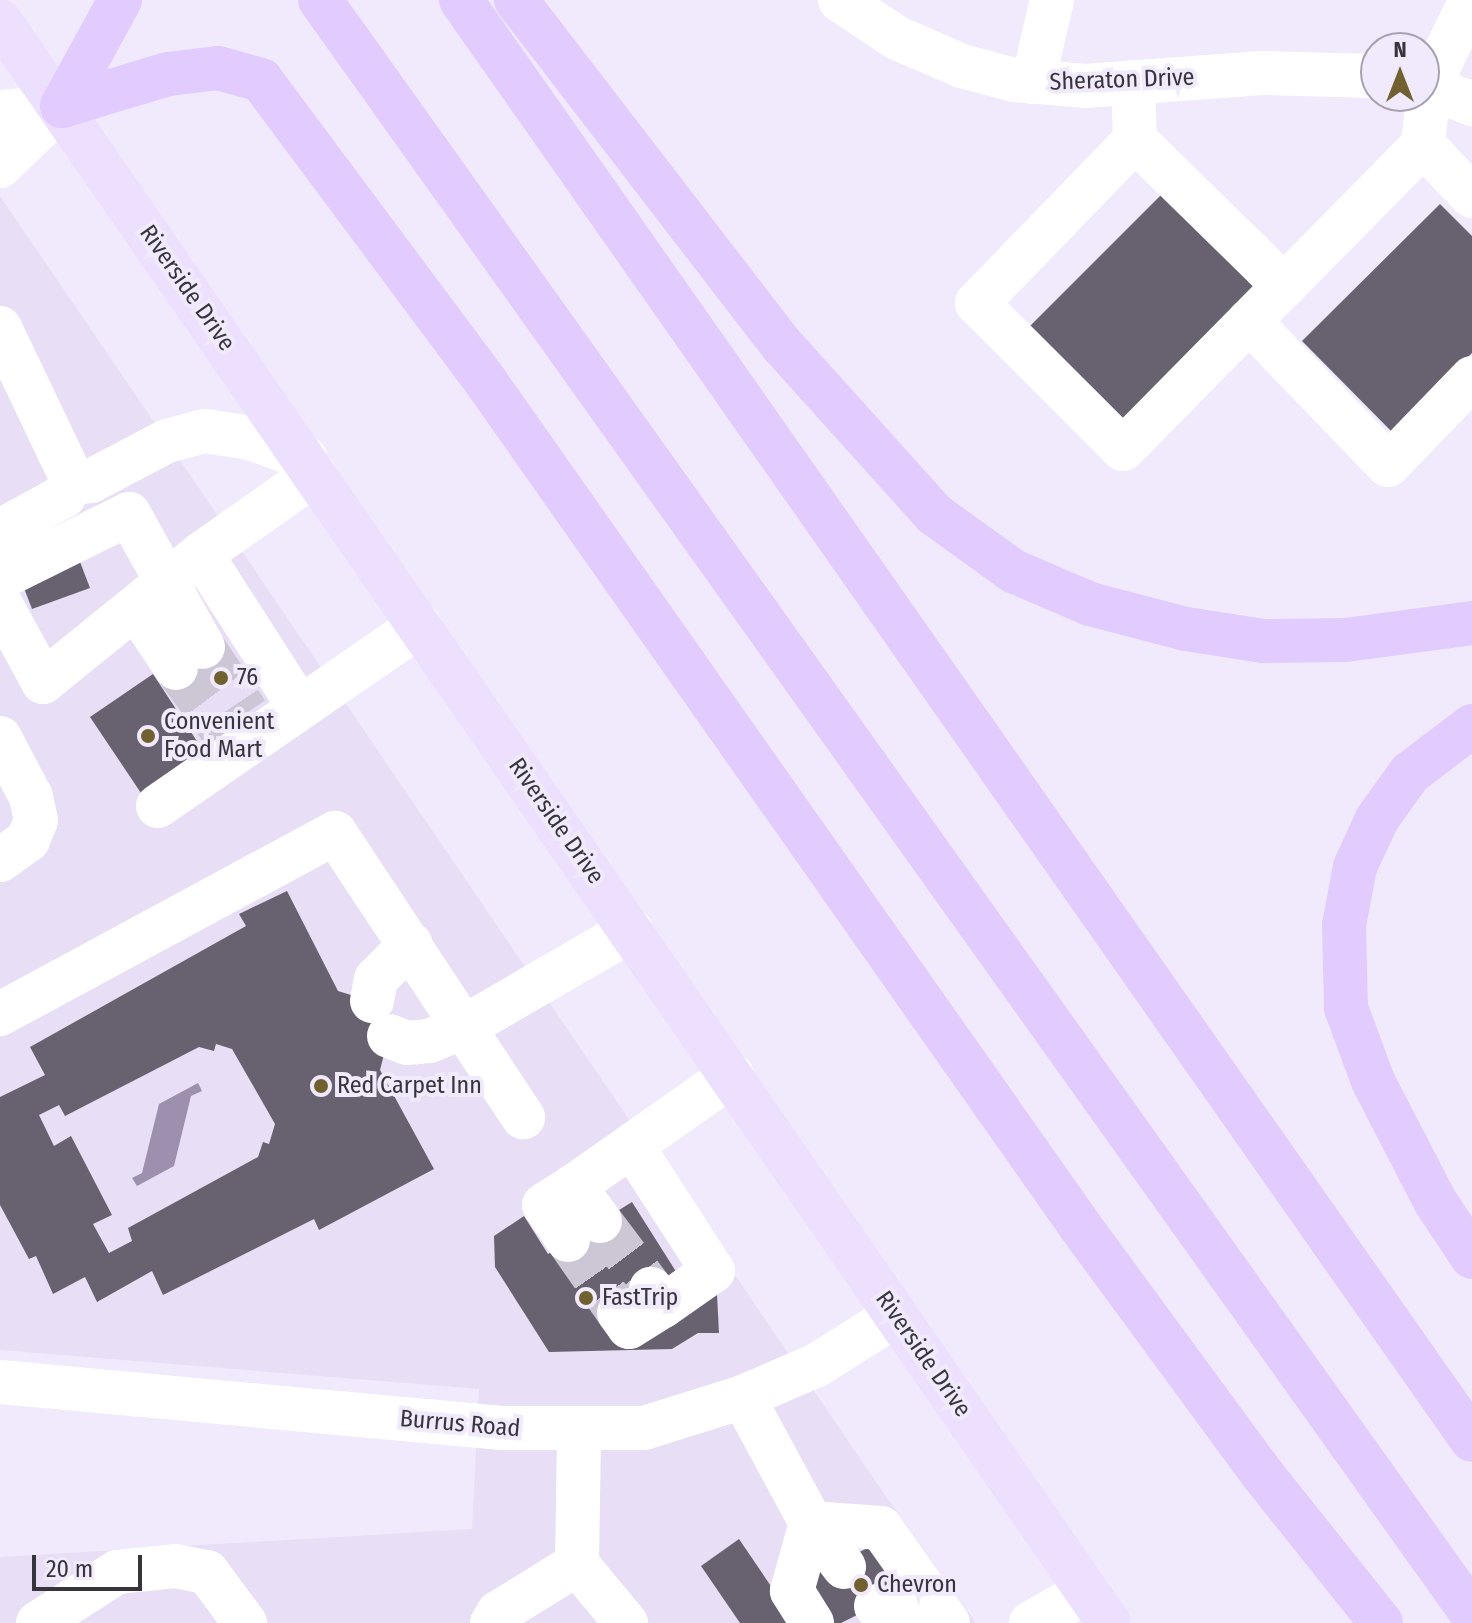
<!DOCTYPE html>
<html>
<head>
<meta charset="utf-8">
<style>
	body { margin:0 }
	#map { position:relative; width:1472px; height:1623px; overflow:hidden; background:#f1eafc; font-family:"Fira Sans Condensed",sans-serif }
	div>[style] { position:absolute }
	.built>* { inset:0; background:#e8def6 }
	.water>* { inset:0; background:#9c90ae }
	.building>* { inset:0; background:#686270 }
	.minor-tunnel>* { height:44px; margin-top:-22px; transform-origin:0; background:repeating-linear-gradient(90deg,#ccc6d5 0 44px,transparent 0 66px) }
	.minor>* { height:44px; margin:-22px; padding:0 22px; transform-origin:22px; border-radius:22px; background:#fff }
	.major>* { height:44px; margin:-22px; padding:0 22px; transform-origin:22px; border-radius:22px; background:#ede0ff }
	.highway>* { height:44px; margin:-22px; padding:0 22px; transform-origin:22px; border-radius:22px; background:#e1cbff }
	.dots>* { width:22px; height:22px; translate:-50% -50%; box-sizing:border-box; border:4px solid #f1eafc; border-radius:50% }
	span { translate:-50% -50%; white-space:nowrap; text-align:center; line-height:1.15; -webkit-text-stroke:8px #f1eafc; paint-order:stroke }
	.street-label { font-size:24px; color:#37343b }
	.poi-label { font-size:24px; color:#37343b }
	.left { translate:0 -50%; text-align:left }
	.north { position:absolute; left:1360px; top:32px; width:80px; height:80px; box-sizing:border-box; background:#f1eafc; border:2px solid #a7a1af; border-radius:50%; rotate:0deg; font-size:22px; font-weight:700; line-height:32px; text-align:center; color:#37343b }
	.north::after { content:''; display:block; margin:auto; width:28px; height:36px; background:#70612f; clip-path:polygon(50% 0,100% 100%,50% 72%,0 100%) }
	.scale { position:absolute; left:32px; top:1555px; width:110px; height:36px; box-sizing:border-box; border:4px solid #37343b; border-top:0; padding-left:10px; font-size:24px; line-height:28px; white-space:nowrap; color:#37343b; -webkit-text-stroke:6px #f1eafc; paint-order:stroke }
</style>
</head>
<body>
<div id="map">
	<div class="built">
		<div style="clip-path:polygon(0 196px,878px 1485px,976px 1623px,0 1623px,0 1557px,472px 1529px,479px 1389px,0 1350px)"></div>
	</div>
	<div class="water">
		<div style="clip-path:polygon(198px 1083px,202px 1091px,191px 1096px,174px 1166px,137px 1186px,132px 1178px,142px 1173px,159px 1104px)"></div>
	</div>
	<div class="building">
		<div style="clip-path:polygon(1162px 194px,1255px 288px,1117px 426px,1024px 332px)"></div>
		<div style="clip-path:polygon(1440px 204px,1472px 236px,1472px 353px,1392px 432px,1302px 341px)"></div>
		<div style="clip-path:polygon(77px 554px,90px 588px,32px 609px,19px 575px)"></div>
		<div style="clip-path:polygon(153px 674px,206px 755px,145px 799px,90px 717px)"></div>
		<div style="clip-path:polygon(evenodd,287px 891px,338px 991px,387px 1006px,393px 1020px,380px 1070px,434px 1169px,319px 1230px,314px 1219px,163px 1295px,152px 1271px,97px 1302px,85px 1277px,53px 1294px,36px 1256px,29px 1259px,0 1205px,0 1097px,45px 1075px,30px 1047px,246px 926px,239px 914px,287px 891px,216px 1044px,232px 1049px,275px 1124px,269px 1144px,263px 1142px,258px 1157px,128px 1228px,132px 1241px,109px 1253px,93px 1224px,112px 1215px,71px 1136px,54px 1146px,39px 1115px,59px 1105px,65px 1116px,199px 1047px,214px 1051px,216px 1044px)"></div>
		<div style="clip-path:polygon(632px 1202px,682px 1281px,717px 1294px,719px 1333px,698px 1333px,672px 1349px,549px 1352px,495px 1267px,494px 1236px,524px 1216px,548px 1254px)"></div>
		<div style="clip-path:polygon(739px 1539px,796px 1623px,740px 1623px,701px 1566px)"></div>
		<div style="clip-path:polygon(881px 1541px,905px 1591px,841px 1623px,827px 1623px,805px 1580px)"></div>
	</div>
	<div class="minor-tunnel">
		<div style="left:203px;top:647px;width:79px;rotate:56.3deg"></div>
		<div style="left:176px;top:668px;width:82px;rotate:53.4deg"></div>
		<div style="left:600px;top:1221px;width:85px;rotate:53.1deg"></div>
		<div style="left:568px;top:1240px;width:89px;rotate:55.1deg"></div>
	</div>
	<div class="minor">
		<div style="left:840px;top:0;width:69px;rotate:33.7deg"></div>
		<div style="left:897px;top:38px;width:71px;rotate:23.3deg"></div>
		<div style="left:962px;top:66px;width:54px;rotate:15.1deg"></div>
		<div style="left:1014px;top:80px;width:71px;rotate:4.8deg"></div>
		<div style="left:1085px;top:86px;width:178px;rotate:-4.2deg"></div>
		<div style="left:1263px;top:73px;width:113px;rotate:1.5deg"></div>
		<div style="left:1033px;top:82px;width:84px;rotate:-77deg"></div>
		<div style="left:1133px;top:82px;width:58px;rotate:88deg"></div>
		<div style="left:1135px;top:140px;width:209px;rotate:44.4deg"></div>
		<div style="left:1284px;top:286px;width:198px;rotate:-45.4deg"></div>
		<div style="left:1423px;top:145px;width:59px;rotate:-84.2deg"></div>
		<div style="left:1429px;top:86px;width:96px;rotate:-64deg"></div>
		<div style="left:1424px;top:85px;width:52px;rotate:21.6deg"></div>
		<div style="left:0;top:112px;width:62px;rotate:-5.5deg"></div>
		<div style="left:1135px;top:140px;width:227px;rotate:134.1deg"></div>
		<div style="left:977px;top:303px;width:206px;rotate:45deg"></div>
		<div style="left:1123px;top:449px;width:229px;rotate:-45.4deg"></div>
		<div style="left:1423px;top:145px;width:71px;rotate:46.1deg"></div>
		<div style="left:0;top:166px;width:86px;rotate:-44.1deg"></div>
		<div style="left:1249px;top:321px;width:200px;rotate:46deg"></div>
		<div style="left:1388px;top:465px;width:121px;rotate:-46deg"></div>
		<div style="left:0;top:328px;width:167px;rotate:64.5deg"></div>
		<div style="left:72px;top:479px;width:19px;rotate:115deg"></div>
		<div style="left:64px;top:496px;width:73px;rotate:151.3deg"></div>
		<div style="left:72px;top:483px;width:19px;rotate:-6deg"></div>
		<div style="left:91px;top:481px;width:86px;rotate:-27.8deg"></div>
		<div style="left:167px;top:441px;width:39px;rotate:-15deg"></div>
		<div style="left:205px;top:431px;width:46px;rotate:8.8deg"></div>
		<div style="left:250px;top:438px;width:59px;rotate:20deg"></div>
		<div style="left:201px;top:554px;width:179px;rotate:57.3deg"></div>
		<div style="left:0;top:578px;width:144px;rotate:-26.4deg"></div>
		<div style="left:129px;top:514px;width:152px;rotate:60.9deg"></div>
		<div style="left:0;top:603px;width:90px;rotate:61.4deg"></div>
		<div style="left:43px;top:682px;width:203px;rotate:-39deg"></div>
		<div style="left:201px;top:554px;width:139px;rotate:-35.1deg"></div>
		<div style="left:136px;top:608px;width:72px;rotate:56.3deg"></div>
		<div style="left:0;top:738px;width:67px;rotate:62.3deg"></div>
		<div style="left:31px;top:797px;width:24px;rotate:78deg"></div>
		<div style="left:36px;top:820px;width:22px;rotate:112deg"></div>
		<div style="left:28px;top:840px;width:34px;rotate:144deg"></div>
		<div style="left:158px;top:806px;width:318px;rotate:-34.6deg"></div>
		<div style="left:372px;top:1001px;width:22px;rotate:-80deg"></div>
		<div style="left:376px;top:979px;width:49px;rotate:-45deg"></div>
		<div style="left:0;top:1014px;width:381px;rotate:-28.4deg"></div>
		<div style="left:335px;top:833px;width:341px;rotate:56.5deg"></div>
		<div style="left:389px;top:1036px;width:19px;rotate:21deg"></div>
		<div style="left:407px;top:1043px;width:22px;rotate:-5deg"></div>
		<div style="left:429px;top:1041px;width:38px;rotate:-22deg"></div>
		<div style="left:464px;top:1027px;width:193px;rotate:-30.1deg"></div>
		<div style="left:632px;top:1146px;width:149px;rotate:57.1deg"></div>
		<div style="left:713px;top:1271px;width:61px;rotate:145deg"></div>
		<div style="left:663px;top:1306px;width:21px;rotate:-125deg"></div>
		<div style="left:600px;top:1221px;width:44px;rotate:-126.6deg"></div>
		<div style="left:574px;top:1186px;width:193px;rotate:-35.1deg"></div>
		<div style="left:568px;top:1240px;width:42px;rotate:-124.4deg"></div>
		<div style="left:544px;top:1205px;width:36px;rotate:-32deg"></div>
		<div style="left:619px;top:1313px;width:17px;rotate:54deg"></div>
		<div style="left:629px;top:1327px;width:40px;rotate:-32deg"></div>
		<div style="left:0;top:1382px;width:504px;rotate:5.24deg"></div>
		<div style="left:502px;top:1428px;width:142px"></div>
		<div style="left:644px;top:1428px;width:104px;rotate:-17.4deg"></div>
		<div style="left:743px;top:1397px;width:81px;rotate:-23.4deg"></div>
		<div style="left:817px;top:1365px;width:93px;rotate:-32.3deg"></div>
		<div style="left:743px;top:1397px;width:143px;rotate:61.6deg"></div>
		<div style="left:811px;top:1523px;width:55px;rotate:53.1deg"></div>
		<div style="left:577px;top:1564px;width:77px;rotate:50.3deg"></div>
		<div style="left:876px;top:1606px;width:60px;rotate:16.3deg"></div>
		<div style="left:38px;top:1623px;width:94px;rotate:-32.8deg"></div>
		<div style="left:117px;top:1572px;width:58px;rotate:-5.9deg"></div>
		<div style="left:175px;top:1566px;width:33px;rotate:11deg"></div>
		<div style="left:207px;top:1572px;width:64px;rotate:53.3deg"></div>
		<div style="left:492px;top:1623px;width:12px;rotate:-59deg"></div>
		<div style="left:498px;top:1613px;width:93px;rotate:-31.8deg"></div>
		<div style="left:577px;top:1564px;width:133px;rotate:-89.1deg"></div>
		<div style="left:812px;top:1623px;width:38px;rotate:-122deg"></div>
		<div style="left:792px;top:1591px;width:71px;rotate:-74.4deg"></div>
		<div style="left:811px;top:1523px;width:70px;rotate:4.1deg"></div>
		<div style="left:881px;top:1528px;width:116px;rotate:54.8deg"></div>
		<div style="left:1031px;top:1623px;width:64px;rotate:-29.7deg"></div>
	</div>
	<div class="major">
		<div style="left:0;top:21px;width:1948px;rotate:55.31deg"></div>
	</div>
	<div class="highway">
		<div style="left:320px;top:0;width:1983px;rotate:54.48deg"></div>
		<div style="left:461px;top:0;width:1759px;rotate:54.93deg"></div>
		<div style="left:516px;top:0;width:436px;rotate:52.4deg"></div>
		<div style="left:782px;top:345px;width:227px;rotate:48deg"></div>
		<div style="left:934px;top:514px;width:97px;rotate:35.8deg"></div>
		<div style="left:1013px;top:571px;width:84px;rotate:23.2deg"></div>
		<div style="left:1090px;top:604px;width:99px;rotate:14.6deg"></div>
		<div style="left:1186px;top:629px;width:78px;rotate:8.9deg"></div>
		<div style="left:1263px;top:641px;width:83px;rotate:-0.7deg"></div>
		<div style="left:1346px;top:640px;width:127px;rotate:-7.7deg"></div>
		<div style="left:62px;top:106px;width:111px;rotate:-16.8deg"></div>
		<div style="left:168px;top:74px;width:50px;rotate:-6.8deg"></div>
		<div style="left:218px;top:68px;width:45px;rotate:15.6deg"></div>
		<div style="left:261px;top:80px;width:377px;rotate:53.3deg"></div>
		<div style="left:486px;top:382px;width:1032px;rotate:54.86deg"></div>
		<div style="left:1080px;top:1226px;width:309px;rotate:53.7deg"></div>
		<div style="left:1263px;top:1475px;width:189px;rotate:51.4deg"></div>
		<div style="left:62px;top:106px;width:121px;rotate:-61.3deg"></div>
		<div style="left:1472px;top:726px;width:78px;rotate:142.8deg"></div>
		<div style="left:1410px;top:773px;width:57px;rotate:125.7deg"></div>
		<div style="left:1377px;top:819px;width:53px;rotate:114.6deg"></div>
		<div style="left:1355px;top:867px;width:59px;rotate:100.7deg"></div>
		<div style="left:1344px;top:925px;width:83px;rotate:88.6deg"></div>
		<div style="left:1346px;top:1008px;width:78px;rotate:69.7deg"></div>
		<div style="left:1373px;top:1081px;width:135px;rotate:62.7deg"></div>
		<div style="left:1435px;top:1201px;width:67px;rotate:56.5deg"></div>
	</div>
	<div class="dots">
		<div style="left:221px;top:678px;background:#70612f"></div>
		<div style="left:148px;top:736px;background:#70612f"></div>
		<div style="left:321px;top:1086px;background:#70612f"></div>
		<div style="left:586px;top:1298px;background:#70612f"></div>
		<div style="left:861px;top:1585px;background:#70612f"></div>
	</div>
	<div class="street-label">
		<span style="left:1122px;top:80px;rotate:-2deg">Sheraton Drive</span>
		<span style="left:187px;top:288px;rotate:55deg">Riverside Drive</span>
		<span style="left:556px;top:821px;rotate:55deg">Riverside Drive</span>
		<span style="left:923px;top:1354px;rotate:55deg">Riverside Drive</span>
		<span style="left:460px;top:1424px;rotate:5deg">Burrus Road</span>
	</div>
	<div class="poi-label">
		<span class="left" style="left:237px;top:678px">76</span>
		<span class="left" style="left:164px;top:736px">Convenient<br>Food Mart</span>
		<span class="left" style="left:337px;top:1086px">Red Carpet Inn</span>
		<span class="left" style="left:602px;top:1298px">FastTrip</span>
		<span class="left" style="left:877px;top:1585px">Chevron</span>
	</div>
	<div class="north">N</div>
	<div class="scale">20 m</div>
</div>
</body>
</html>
